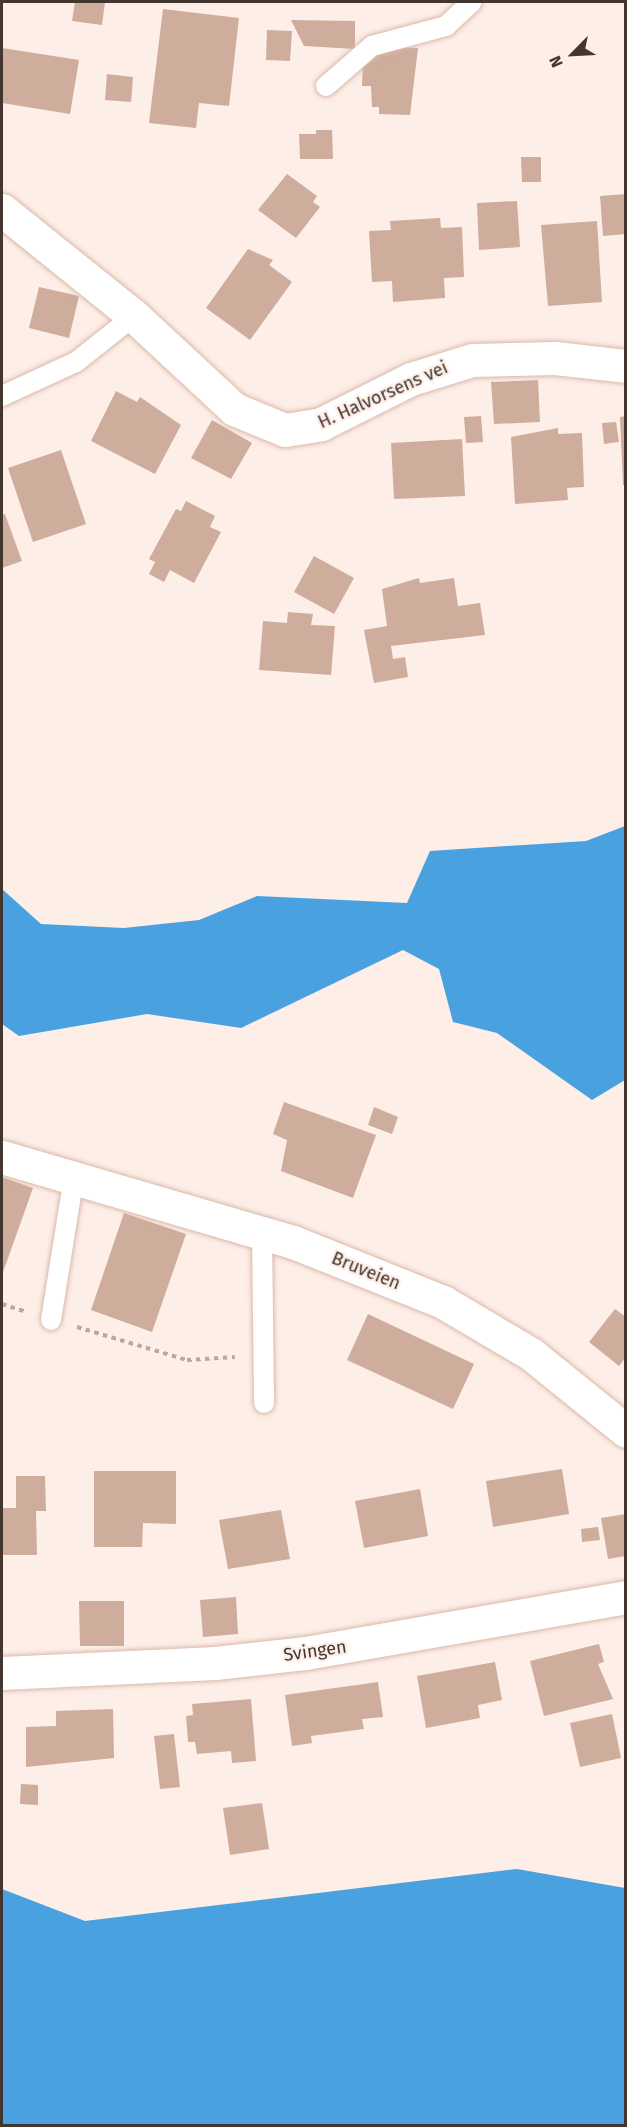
<!DOCTYPE html>
<html>
<head>
<meta charset="utf-8">
<style>
	body { margin:0 }
	#map { position:relative; width:627px; height:2127px; overflow:hidden; background:#fdeee8; font-family:"Fira Sans",sans-serif }
	div>[style] { position:absolute }
	.water>* { inset:0; background:#4aa1e0 }
	.building>* { inset:0; background:#cead9d }
	.path>* { height:4px; margin-top:-2px; transform-origin:0; background:repeating-linear-gradient(90deg,#b7a9a2 0 4.5px,transparent 0 9px) }
	.roads { filter:drop-shadow(0 0 2px #dab9a8) drop-shadow(0 0 2px #dab9a8) }
	.service>* { height:20px; margin:-10px; padding:0 10px; transform-origin:10px; border-radius:10px; background:#fff }
	.minor>* { height:33px; margin:-16.5px; padding:0 16.5px; transform-origin:16.5px; border-radius:16.5px; background:#fff }
	span { translate:-50% -50%; white-space:nowrap; text-align:center; line-height:1.15; -webkit-text-stroke:4.5px #fdeee8; paint-order:stroke }
	.street-label { font-size:18px; color:#43362f }
	.frame { position:absolute; inset:0; border:3px solid #43362f; pointer-events:none }
	.north { position:absolute; left:543px; top:24px; width:60px; height:60px; -webkit-text-stroke:4px #fdeee8; paint-order:stroke; rotate:246deg; font-size:16px; font-weight:700; line-height:24px; text-align:center; color:#43362f }
	.north::after { content:''; display:block; margin:auto; width:21px; height:27px; background:#43362f; clip-path:polygon(50% 0,100% 100%,50% 72%,0 100%) }
</style>
</head>
<body>
<div id="map">
	<div class="water">
		<div style="clip-path:polygon(625px 826px,625px 1080px,592px 1100px,497px 1033px,453px 1022px,439px 969px,403px 950px,241px 1028px,147px 1014px,19px 1036px,2px 1024px,2px 889px,41px 924px,124px 928px,199px 920px,257px 896px,407px 903px,430px 851px,586px 841px)"></div>
		<div style="clip-path:polygon(517px 1869px,625px 1888px,625px 2125px,2px 2125px,2px 1889px,85px 1921px)"></div>
	</div>
	<div class="building">
		<div style="clip-path:polygon(75px 2px,105px 2px,102px 25px,72px 21px)"></div>
		<div style="clip-path:polygon(163px 9px,239px 18px,229px 106px,199px 103px,196px 128px,149px 123px)"></div>
		<div style="clip-path:polygon(291px 20px,355px 21px,355px 49px,304px 46px)"></div>
		<div style="clip-path:polygon(267px 30px,292px 31px,290px 61px,266px 60px)"></div>
		<div style="clip-path:polygon(373px 46px,418px 48px,410px 115px,379px 114px,379px 107px,372px 107px,371px 86px,362px 86px,363px 54px)"></div>
		<div style="clip-path:polygon(2px 48px,79px 60px,70px 114px,2px 103px)"></div>
		<div style="clip-path:polygon(107px 74px,133px 77px,131px 102px,105px 100px)"></div>
		<div style="clip-path:polygon(316px 130px,332px 130px,333px 159px,300px 159px,299px 134px,316px 134px)"></div>
		<div style="clip-path:polygon(521px 157px,541px 157px,541px 182px,522px 182px)"></div>
		<div style="clip-path:polygon(287px 174px,317px 196px,313px 202px,320px 207px,296px 238px,258px 210px)"></div>
		<div style="clip-path:polygon(626px 194px,626px 234px,603px 236px,600px 196px)"></div>
		<div style="clip-path:polygon(517px 201px,520px 247px,479px 250px,477px 203px)"></div>
		<div style="clip-path:polygon(440px 218px,441px 228px,462px 227px,464px 277px,444px 278px,445px 298px,393px 302px,392px 281px,372px 282px,369px 231px,391px 230px,390px 221px)"></div>
		<div style="clip-path:polygon(597px 221px,602px 302px,548px 306px,541px 225px)"></div>
		<div style="clip-path:polygon(248px 249px,273px 260px,269px 265px,292px 282px,250px 340px,206px 308px)"></div>
		<div style="clip-path:polygon(39px 287px,79px 296px,69px 338px,29px 328px)"></div>
		<div style="clip-path:polygon(538px 380px,540px 422px,494px 424px,491px 382px)"></div>
		<div style="clip-path:polygon(116px 391px,137px 402px,140px 397px,181px 425px,155px 474px,91px 441px)"></div>
		<div style="clip-path:polygon(481px 416px,483px 442px,466px 443px,464px 417px)"></div>
		<div style="clip-path:polygon(626px 416px,626px 485px,623px 485px,620px 417px)"></div>
		<div style="clip-path:polygon(212px 420px,252px 443px,231px 479px,191px 458px)"></div>
		<div style="clip-path:polygon(616px 422px,619px 442px,604px 444px,602px 423px)"></div>
		<div style="clip-path:polygon(558px 428px,558px 434px,582px 433px,584px 487px,567px 488px,568px 500px,515px 504px,511px 437px)"></div>
		<div style="clip-path:polygon(462px 439px,465px 496px,394px 499px,391px 443px)"></div>
		<div style="clip-path:polygon(61px 450px,86px 524px,33px 542px,8px 468px)"></div>
		<div style="clip-path:polygon(186px 501px,215px 516px,210px 527px,221px 532px,194px 583px,170px 570px,164px 582px,149px 574px,155px 562px,149px 559px,176px 509px,181px 511px)"></div>
		<div style="clip-path:polygon(5px 514px,22px 561px,2px 568px,2px 515px)"></div>
		<div style="clip-path:polygon(314px 556px,354px 578px,334px 614px,294px 592px)"></div>
		<div style="clip-path:polygon(419px 578px,420px 583px,454px 578px,458px 606px,480px 603px,485px 635px,391px 646px,393px 659px,405px 657px,408px 677px,374px 683px,364px 630px,387px 626px,382px 589px)"></div>
		<div style="clip-path:polygon(288px 612px,313px 614px,311px 625px,335px 626px,331px 675px,259px 670px,263px 621px,287px 623px)"></div>
		<div style="clip-path:polygon(284px 1102px,376px 1135px,353px 1198px,281px 1171px,287px 1140px,273px 1134px)"></div>
		<div style="clip-path:polygon(374px 1107px,398px 1117px,392px 1134px,368px 1125px)"></div>
		<div style="clip-path:polygon(2px 1177px,33px 1188px,2px 1275px)"></div>
		<div style="clip-path:polygon(124px 1213px,186px 1234px,152px 1332px,91px 1310px)"></div>
		<div style="clip-path:polygon(615px 1309px,626px 1317px,626px 1357px,619px 1366px,589px 1342px)"></div>
		<div style="clip-path:polygon(368px 1314px,474px 1364px,453px 1409px,347px 1360px)"></div>
		<div style="clip-path:polygon(562px 1469px,569px 1514px,493px 1527px,486px 1481px)"></div>
		<div style="clip-path:polygon(94px 1471px,176px 1471px,176px 1524px,143px 1523px,142px 1547px,94px 1547px)"></div>
		<div style="clip-path:polygon(16px 1476px,45px 1476px,46px 1511px,36px 1511px,37px 1555px,2px 1555px,2px 1508px,16px 1508px)"></div>
		<div style="clip-path:polygon(420px 1489px,428px 1536px,364px 1548px,355px 1501px)"></div>
		<div style="clip-path:polygon(281px 1510px,290px 1559px,228px 1569px,219px 1520px)"></div>
		<div style="clip-path:polygon(626px 1514px,626px 1556px,608px 1559px,601px 1518px)"></div>
		<div style="clip-path:polygon(598px 1527px,600px 1540px,582px 1542px,581px 1529px)"></div>
		<div style="clip-path:polygon(236px 1597px,238px 1634px,203px 1637px,200px 1600px)"></div>
		<div style="clip-path:polygon(79px 1601px,124px 1601px,124px 1646px,80px 1646px)"></div>
		<div style="clip-path:polygon(599px 1644px,604px 1662px,598px 1664px,613px 1699px,544px 1716px,530px 1661px)"></div>
		<div style="clip-path:polygon(495px 1662px,502px 1700px,478px 1705px,480px 1718px,426px 1728px,417px 1676px)"></div>
		<div style="clip-path:polygon(378px 1682px,383px 1717px,362px 1719px,364px 1729px,311px 1736px,312px 1743px,292px 1746px,285px 1695px)"></div>
		<div style="clip-path:polygon(251px 1699px,256px 1761px,232px 1763px,231px 1751px,197px 1754px,195px 1742px,188px 1742px,186px 1716px,193px 1715px,192px 1704px)"></div>
		<div style="clip-path:polygon(113px 1709px,114px 1758px,26px 1767px,26px 1727px,56px 1726px,56px 1711px)"></div>
		<div style="clip-path:polygon(612px 1714px,621px 1758px,580px 1767px,570px 1723px)"></div>
		<div style="clip-path:polygon(174px 1734px,180px 1787px,160px 1789px,154px 1736px)"></div>
		<div style="clip-path:polygon(21px 1784px,38px 1785px,38px 1805px,20px 1804px)"></div>
		<div style="clip-path:polygon(262px 1803px,269px 1849px,230px 1855px,223px 1808px)"></div>
	</div>
	<div class="path">
		<div style="left:2px;top:1304px;width:23px;rotate:18deg"></div>
		<div style="left:77px;top:1327px;width:115px;rotate:16.7deg"></div>
		<div style="left:187px;top:1360px;width:48px;rotate:-3.6deg"></div>
	</div>
	<div class="roads">
		<div class="service">
			<div style="left:326px;top:86px;width:61px;rotate:-41deg"></div>
			<div style="left:372px;top:46px;width:77px;rotate:-15.1deg"></div>
			<div style="left:446px;top:26px;width:35px;rotate:-43deg"></div>
			<div style="left:2px;top:396px;width:81px;rotate:-24.7deg"></div>
			<div style="left:76px;top:362px;width:74px;rotate:-38.4deg"></div>
			<div style="left:262px;top:1233px;width:170px;rotate:89.3deg"></div>
			<div style="left:51px;top:1320px;width:146px;rotate:-80.9deg"></div>
		</div>
		<div class="minor">
			<div style="left:2px;top:210px;width:169px;rotate:38.8deg"></div>
			<div style="left:134px;top:316px;width:137px;rotate:42.9deg"></div>
			<div style="left:234px;top:409px;width:55px;rotate:22.4deg"></div>
			<div style="left:285px;top:430px;width:36px;rotate:-9deg"></div>
			<div style="left:321px;top:424px;width:101px;rotate:-26.6deg"></div>
			<div style="left:411px;top:379px;width:64px;rotate:-17.3deg"></div>
			<div style="left:472px;top:360px;width:83px;rotate:-1.4deg"></div>
			<div style="left:555px;top:358px;width:71px;rotate:6.4deg"></div>
			<div style="left:2px;top:1157px;width:303px;rotate:16.3deg"></div>
			<div style="left:293px;top:1242px;width:162px;rotate:21.8deg"></div>
			<div style="left:443px;top:1302px;width:102px;rotate:30.6deg"></div>
			<div style="left:531px;top:1354px;width:122px;rotate:39deg"></div>
			<div style="left:2px;top:1673px;width:213px;rotate:-2.7deg"></div>
			<div style="left:215px;top:1663px;width:92px;rotate:-6.3deg"></div>
			<div style="left:306px;top:1653px;width:325px;rotate:-9.9deg"></div>
		</div>
	</div>
	<div class="street-label">
		<span style="left:383px;top:395px;rotate:-24deg">H. Halvorsens vei</span>
		<span style="left:366px;top:1271px;rotate:22deg">Bruveien</span>
		<span style="left:315px;top:1651px;rotate:-8deg">Svingen</span>
	</div>
	<div class="frame"></div>
	<div class="north">N</div>
</div>
</body>
</html>
